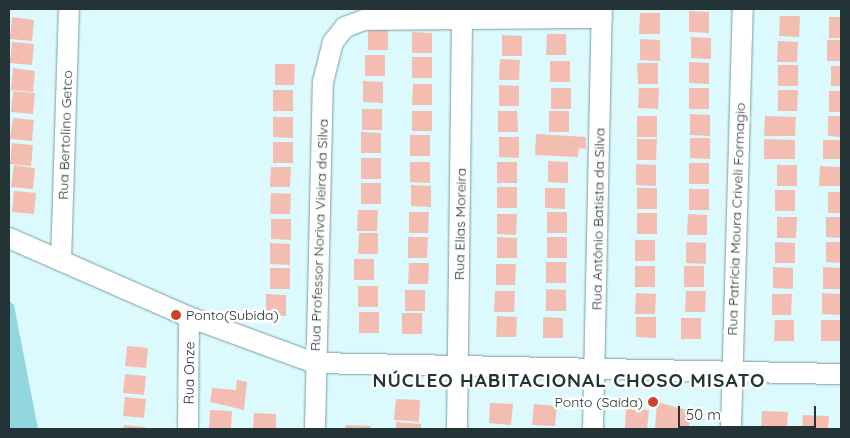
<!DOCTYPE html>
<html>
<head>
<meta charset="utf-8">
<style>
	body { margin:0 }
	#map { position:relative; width:850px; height:438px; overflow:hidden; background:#dcfafe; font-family:Quicksand,sans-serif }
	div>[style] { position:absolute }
	.green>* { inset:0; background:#92d6de }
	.building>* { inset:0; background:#f4bdb2 }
	.roads { filter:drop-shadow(0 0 1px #799da1) drop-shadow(0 0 1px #799da1) }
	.street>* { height:20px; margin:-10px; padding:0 10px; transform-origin:10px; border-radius:10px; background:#fff }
	.dots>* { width:14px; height:14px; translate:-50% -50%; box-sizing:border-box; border:2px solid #fff; border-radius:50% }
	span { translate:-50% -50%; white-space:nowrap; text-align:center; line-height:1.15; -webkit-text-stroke:5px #fff; paint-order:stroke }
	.street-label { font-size:14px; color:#243335 }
	.poi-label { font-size:14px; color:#243335 }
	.left { translate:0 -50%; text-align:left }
	.right { translate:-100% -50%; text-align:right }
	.district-label { font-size:19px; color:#243335; font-weight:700; letter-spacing:1px }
	.frame { position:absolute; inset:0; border:10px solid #243335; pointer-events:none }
	.scale { position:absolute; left:678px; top:406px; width:138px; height:22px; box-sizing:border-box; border:2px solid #243335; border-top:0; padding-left:6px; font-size:15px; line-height:18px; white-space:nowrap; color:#243335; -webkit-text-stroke:4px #fff; paint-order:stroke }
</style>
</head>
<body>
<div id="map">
	<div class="green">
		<div style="clip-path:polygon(9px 301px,14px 305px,38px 429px,9px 429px)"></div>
	</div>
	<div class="building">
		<div style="clip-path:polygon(689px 11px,709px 12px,709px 33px,689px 32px)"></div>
		<div style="clip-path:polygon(640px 13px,660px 13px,660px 34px,639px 34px)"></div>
		<div style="clip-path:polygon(780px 16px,800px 16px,799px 37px,779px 36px)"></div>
		<div style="clip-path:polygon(12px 17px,34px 20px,32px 41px,10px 39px)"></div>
		<div style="clip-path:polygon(829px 17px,841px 17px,841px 38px,829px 38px)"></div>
		<div style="clip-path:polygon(368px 29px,388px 29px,388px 50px,368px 50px)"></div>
		<div style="clip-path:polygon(412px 32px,432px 33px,432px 53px,412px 53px)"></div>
		<div style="clip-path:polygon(547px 34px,566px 34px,566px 55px,546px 55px)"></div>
		<div style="clip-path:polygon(502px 35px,522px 36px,522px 56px,502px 56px)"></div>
		<div style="clip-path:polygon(691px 37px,711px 38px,711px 59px,691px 58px)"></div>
		<div style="clip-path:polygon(640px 39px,660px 40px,660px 61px,640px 60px)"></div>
		<div style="clip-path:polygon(827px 40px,841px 40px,841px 61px,827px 61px)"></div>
		<div style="clip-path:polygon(778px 41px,798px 42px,797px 62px,777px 62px)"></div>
		<div style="clip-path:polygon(12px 42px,34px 44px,32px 65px,10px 63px)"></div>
		<div style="clip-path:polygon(365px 55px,385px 55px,385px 76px,365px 76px)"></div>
		<div style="clip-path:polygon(412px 57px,432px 57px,432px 78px,412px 78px)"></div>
		<div style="clip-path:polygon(500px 59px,520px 60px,519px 80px,499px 80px)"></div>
		<div style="clip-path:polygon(550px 61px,570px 61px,570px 82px,550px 82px)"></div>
		<div style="clip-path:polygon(689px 62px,709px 63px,709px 84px,689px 83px)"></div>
		<div style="clip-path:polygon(637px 63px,658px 63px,658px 84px,638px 84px)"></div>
		<div style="clip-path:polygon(275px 64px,295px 64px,294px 85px,275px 85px)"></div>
		<div style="clip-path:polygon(778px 65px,798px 65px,798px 86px,778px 86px)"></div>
		<div style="clip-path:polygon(831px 66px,841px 66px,841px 86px,831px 86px)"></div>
		<div style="clip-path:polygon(13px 68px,35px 71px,33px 92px,11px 90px)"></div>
		<div style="clip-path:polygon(363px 81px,383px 82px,383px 103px,363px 102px)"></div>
		<div style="clip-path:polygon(413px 84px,432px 84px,432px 105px,412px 105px)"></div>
		<div style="clip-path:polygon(499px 85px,519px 86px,519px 106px,499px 106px)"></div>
		<div style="clip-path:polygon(551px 88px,571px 88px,571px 109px,551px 109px)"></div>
		<div style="clip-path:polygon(639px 88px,659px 88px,658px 109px,638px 108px)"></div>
		<div style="clip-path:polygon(689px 88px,709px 88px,709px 109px,689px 109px)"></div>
		<div style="clip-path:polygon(273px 90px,293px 90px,293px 111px,273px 111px)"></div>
		<div style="clip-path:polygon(778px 90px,798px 90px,797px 111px,778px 111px)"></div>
		<div style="clip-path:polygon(13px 91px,35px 93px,33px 114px,11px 112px)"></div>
		<div style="clip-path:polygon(829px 91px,841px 91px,841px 112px,829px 112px)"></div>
		<div style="clip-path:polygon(362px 109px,382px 109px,382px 130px,362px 130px)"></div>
		<div style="clip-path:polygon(412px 111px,432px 111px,432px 131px,412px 131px)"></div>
		<div style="clip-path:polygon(498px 111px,517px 111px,518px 132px,498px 132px)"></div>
		<div style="clip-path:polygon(549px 111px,569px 111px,569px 132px,549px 132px)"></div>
		<div style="clip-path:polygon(690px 114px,710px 115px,710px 136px,690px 135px)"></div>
		<div style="clip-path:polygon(637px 116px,657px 116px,657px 137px,637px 137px)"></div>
		<div style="clip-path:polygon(765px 116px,796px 117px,795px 136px,764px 136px)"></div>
		<div style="clip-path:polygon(828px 116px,841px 116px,841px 137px,828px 136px)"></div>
		<div style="clip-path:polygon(273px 117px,293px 117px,293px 138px,273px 137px)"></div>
		<div style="clip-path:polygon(13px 118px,34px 120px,32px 141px,10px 139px)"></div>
		<div style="clip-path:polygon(361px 132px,381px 133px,381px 153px,361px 153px)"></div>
		<div style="clip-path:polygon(536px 134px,586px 137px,586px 149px,579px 148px,578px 157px,535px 155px)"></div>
		<div style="clip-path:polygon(410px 135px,430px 135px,430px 156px,410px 156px)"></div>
		<div style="clip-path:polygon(499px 137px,519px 137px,519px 158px,499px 157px)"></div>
		<div style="clip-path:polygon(690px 138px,710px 138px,710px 159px,690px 158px)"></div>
		<div style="clip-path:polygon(637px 139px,657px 139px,656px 160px,637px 160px)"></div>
		<div style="clip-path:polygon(764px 139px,795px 140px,795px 159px,764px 159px)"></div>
		<div style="clip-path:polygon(823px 140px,841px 140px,841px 159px,823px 159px)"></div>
		<div style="clip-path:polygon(273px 142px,293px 142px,293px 163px,273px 163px)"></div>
		<div style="clip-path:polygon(12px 143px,33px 145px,31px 166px,10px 164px)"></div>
		<div style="clip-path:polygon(361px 158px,381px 158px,381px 179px,361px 179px)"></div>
		<div style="clip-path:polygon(548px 161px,568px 162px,568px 183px,548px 182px)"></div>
		<div style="clip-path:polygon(410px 162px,430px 162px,430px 183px,410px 182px)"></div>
		<div style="clip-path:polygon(497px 162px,517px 162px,517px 183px,497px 183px)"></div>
		<div style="clip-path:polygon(689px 163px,709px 163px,709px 184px,689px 184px)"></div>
		<div style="clip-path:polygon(636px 164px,656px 165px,656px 186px,636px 185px)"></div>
		<div style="clip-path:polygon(14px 165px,35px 168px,33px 189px,11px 187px)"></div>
		<div style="clip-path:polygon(777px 165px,797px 165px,797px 186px,777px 186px)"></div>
		<div style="clip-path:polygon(820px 166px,841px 167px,841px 186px,819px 186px)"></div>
		<div style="clip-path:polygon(271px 167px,291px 167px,290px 187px,270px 187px)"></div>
		<div style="clip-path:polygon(361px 183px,381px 183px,381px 204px,361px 204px)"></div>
		<div style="clip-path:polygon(411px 185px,431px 186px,431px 207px,411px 206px)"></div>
		<div style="clip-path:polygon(497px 187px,517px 187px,517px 208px,497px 208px)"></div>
		<div style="clip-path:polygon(545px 188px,565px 188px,565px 209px,545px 208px)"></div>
		<div style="clip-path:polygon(637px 188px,657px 188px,657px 209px,637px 209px)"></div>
		<div style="clip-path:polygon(689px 189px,709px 189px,709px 210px,689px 210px)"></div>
		<div style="clip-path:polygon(775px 190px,795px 190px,795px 211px,775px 211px)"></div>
		<div style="clip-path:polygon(14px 191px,36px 193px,34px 214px,12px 212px)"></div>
		<div style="clip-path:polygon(828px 192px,841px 192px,841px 213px,828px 213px)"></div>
		<div style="clip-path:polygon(271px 193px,291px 194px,290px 214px,270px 214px)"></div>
		<div style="clip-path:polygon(358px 210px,378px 210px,377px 231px,357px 231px)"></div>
		<div style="clip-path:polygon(409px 212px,429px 212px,428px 233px,409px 233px)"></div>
		<div style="clip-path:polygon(547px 212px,567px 212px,567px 233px,547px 233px)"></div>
		<div style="clip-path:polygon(637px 213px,657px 213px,657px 234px,637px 234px)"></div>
		<div style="clip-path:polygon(497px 214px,517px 214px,516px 235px,497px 234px)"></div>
		<div style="clip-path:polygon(688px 214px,707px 215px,707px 235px,687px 235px)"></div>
		<div style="clip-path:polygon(777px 217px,797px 217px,796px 238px,777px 238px)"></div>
		<div style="clip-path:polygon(826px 217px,841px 217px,841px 238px,826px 237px)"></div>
		<div style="clip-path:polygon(271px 219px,291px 219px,291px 240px,271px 239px)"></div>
		<div style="clip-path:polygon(359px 233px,378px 233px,378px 254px,358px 254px)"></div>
		<div style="clip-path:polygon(408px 237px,428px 237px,427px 258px,408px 258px)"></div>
		<div style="clip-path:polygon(497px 237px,517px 238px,517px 258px,497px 258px)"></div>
		<div style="clip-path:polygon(547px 237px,567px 237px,567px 258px,547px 258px)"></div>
		<div style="clip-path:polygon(635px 240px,655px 240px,655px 261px,635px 261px)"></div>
		<div style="clip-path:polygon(686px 242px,706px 243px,706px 264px,686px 263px)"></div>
		<div style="clip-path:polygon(775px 242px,795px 243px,795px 263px,775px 263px)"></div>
		<div style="clip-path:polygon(826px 242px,841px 242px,841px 263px,826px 262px)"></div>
		<div style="clip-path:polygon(270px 243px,290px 244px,290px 265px,270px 264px)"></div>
		<div style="clip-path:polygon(354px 259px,374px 259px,374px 280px,354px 280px)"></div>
		<div style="clip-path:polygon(546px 262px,566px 262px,566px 283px,546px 283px)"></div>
		<div style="clip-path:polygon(409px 263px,429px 263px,428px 284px,408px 284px)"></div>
		<div style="clip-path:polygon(496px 264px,516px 264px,515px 285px,496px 285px)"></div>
		<div style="clip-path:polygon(635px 266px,655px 266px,655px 287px,635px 287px)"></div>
		<div style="clip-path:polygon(684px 266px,704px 266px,704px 287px,684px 287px)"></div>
		<div style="clip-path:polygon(773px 267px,793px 268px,793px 289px,773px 288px)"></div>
		<div style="clip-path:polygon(823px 267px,841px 268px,841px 289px,823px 289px)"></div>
		<div style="clip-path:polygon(270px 268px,290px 268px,290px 289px,270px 289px)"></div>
		<div style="clip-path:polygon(358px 286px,378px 286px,378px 307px,358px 307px)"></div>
		<div style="clip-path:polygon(546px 289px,566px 290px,566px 311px,546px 311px)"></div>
		<div style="clip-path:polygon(405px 290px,425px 290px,425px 311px,405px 311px)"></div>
		<div style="clip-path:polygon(495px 291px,515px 291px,514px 312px,494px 312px)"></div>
		<div style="clip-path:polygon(686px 291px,706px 291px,705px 312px,685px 312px)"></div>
		<div style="clip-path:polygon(636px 293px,656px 294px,655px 314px,635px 314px)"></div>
		<div style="clip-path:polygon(822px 293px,841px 294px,841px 315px,822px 314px)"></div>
		<div style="clip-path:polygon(266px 294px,286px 295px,286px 316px,266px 315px)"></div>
		<div style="clip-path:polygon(772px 294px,792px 294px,791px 315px,772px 315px)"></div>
		<div style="clip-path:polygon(359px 312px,379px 312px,379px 333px,359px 333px)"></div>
		<div style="clip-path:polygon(402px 313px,422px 313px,422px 334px,402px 334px)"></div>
		<div style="clip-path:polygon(497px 316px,517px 317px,516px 337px,496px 337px)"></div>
		<div style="clip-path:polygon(543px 317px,563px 318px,563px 338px,543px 338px)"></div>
		<div style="clip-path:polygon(636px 317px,656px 317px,656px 338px,636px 337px)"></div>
		<div style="clip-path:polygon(681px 318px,701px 318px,701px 339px,681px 339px)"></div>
		<div style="clip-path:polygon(775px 320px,794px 320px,794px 341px,774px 341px)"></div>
		<div style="clip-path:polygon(821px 320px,841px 320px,841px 341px,821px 341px)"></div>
		<div style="clip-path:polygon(127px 346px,148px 348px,146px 368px,125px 366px)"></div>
		<div style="clip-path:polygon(125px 374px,146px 376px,144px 395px,123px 393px)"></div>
		<div style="clip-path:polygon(237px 380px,247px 382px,244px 410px,210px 402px,212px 388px,236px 390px)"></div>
		<div style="clip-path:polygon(125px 397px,146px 399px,144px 418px,123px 416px)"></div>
		<div style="clip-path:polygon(396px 399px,420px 400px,419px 422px,394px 420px)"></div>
		<div style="clip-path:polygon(657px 402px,690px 411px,689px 429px,655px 429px)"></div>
		<div style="clip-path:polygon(490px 403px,513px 404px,511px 425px,489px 423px)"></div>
		<div style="clip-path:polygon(534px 404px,557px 406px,555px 426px,532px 425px)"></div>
		<div style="clip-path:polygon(626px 408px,649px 410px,647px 429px,625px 428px)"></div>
		<div style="clip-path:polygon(210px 410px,232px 411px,231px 429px,209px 429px)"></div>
		<div style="clip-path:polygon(762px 411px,788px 412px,787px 429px,761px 429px)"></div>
		<div style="clip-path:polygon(254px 413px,276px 414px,276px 429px,253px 429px)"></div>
		<div style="clip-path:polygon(803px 415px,829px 416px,828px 429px,802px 429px)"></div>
		<div style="clip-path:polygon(396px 422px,421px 424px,421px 429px,396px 429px)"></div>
		<div style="clip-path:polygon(124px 425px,145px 427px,145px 429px,123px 429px)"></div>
		<div style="clip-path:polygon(346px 425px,371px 426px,370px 429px,345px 429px)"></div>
	</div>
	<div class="roads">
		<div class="street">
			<div style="left:9px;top:238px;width:197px;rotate:23.7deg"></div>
			<div style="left:189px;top:317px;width:134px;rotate:20.1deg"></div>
			<div style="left:315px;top:363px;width:526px;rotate:1.2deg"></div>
			<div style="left:61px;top:261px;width:252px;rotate:-88.2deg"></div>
			<div style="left:188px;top:429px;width:112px;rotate:-89.5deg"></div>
			<div style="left:315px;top:429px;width:347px;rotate:-88.7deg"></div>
			<div style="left:323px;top:82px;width:41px;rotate:-76deg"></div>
			<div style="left:333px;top:42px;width:19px;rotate:-51deg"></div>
			<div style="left:345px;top:27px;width:20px;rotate:-20deg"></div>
			<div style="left:364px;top:20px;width:238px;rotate:-0.5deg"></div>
			<div style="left:457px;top:429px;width:410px;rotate:-89.3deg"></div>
			<div style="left:593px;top:429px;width:420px;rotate:-88.8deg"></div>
			<div style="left:731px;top:429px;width:420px;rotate:-88.4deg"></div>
		</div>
	</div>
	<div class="dots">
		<div style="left:176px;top:315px;background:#cf432e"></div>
		<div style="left:653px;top:402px;background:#cf432e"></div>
	</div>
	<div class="street-label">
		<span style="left:65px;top:135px;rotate:-88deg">Rua Bertolino Getco</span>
		<span style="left:598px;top:219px;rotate:-89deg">Rua Antônio Batista da Silva</span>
		<span style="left:736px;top:219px;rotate:-88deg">Rua Patrícia Moura Criveli Formagio</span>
		<span style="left:460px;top:224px;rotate:-89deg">Rua Elias Moreira</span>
		<span style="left:319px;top:235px;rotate:-88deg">Rua Professor Noriva Vieira da Silva</span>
		<span style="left:189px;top:373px;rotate:-89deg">Rua Onze</span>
	</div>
	<div class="poi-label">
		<span class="left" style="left:186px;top:315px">Ponto(Subida)</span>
		<span class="right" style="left:643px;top:402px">Ponto (Saída)</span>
	</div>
	<div class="district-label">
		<span style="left:569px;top:381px">NÚCLEO HABITACIONAL CHOSO MISATO</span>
	</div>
	<div class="frame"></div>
	<div class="scale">50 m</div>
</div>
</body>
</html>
